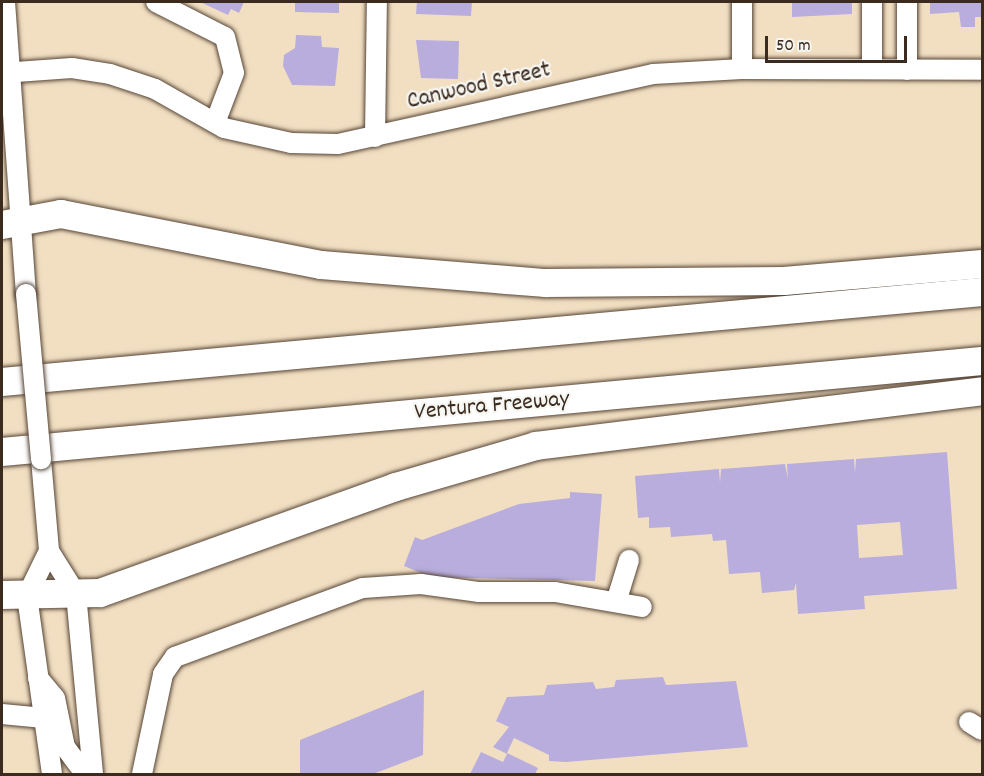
<!DOCTYPE html>
<html>
<head>
<meta charset="utf-8">
<style>
	body { margin:0 }
	#map { position:relative; width:984px; height:776px; overflow:hidden; background:#f2dfc2; font-family:Dekko,sans-serif }
	div>[style] { position:absolute }
	.building>* { inset:0; background:#b8addd }
	.roads { filter:drop-shadow(0 0 2px #564537) drop-shadow(0 0 2px #564537) }
	.minor>* { height:20px; margin:-10px; padding:0 10px; transform-origin:10px; border-radius:10px; background:#fff }
	.highway>* { height:28px; margin:-14px; padding:0 14px; transform-origin:14px; border-radius:14px; background:#fff }
	.bridges { filter:drop-shadow(0 0 2px #564537) drop-shadow(0 0 2px #564537) }
	.minor-bridge>* { height:20px; margin:-10px; padding:0 10px; transform-origin:10px; border-radius:10px; background:#fff }
	span { translate:-50% -50%; white-space:nowrap; text-align:center; line-height:1.15; -webkit-text-stroke:4.5px #f6f6f2; paint-order:stroke }
	.street-label { font-size:24px; color:#3b2a1e }
	.frame { position:absolute; inset:0; border:3px solid #3b2a1e; pointer-events:none }
	.scale { position:absolute; left:765px; top:36px; width:142px; height:27px; box-sizing:border-box; border:3px solid #3b2a1e; border-top:0; padding-left:8px; font-size:18px; line-height:21px; white-space:nowrap; color:#3b2a1e; -webkit-text-stroke:4px #f6f6f2; paint-order:stroke }
</style>
</head>
<body>
<div id="map">
	<div class="building">
		<div style="clip-path:polygon(200px 2px,244px 2px,239px 13px,231px 9px,228px 15px)"></div>
		<div style="clip-path:polygon(295px 2px,339px 2px,339px 13px,295px 12px)"></div>
		<div style="clip-path:polygon(417px 2px,472px 2px,471px 16px,416px 14px)"></div>
		<div style="clip-path:polygon(792px 2px,852px 2px,852px 14px,792px 17px)"></div>
		<div style="clip-path:polygon(930px 2px,982px 2px,982px 17px,975px 17px,975px 27px,961px 27px,959px 12px,930px 14px)"></div>
		<div style="clip-path:polygon(296px 35px,321px 36px,322px 47px,339px 48px,335px 86px,292px 85px,283px 66px,284px 55px,295px 48px)"></div>
		<div style="clip-path:polygon(416px 40px,459px 41px,458px 79px,421px 78px)"></div>
		<div style="clip-path:polygon(evenodd,947px 452px,957px 589px,864px 596px,865px 609px,798px 614px,796px 583px,794px 590px,762px 593px,760px 572px,729px 574px,726px 540px,713px 541px,712px 534px,671px 537px,670px 527px,649px 528px,649px 517px,638px 518px,635px 476px,719px 469px,720px 483px,721px 469px,785px 464px,788px 479px,787px 464px,854px 459px,855px 473px,856px 459px,947px 452px,900px 522px,903px 555px,859px 558px,857px 525px,900px 522px)"></div>
		<div style="clip-path:polygon(570px 492px,602px 494px,595px 581px,431px 577px,404px 566px,415px 537px,422px 540px,519px 504px,570px 498px)"></div>
		<div style="clip-path:polygon(663px 677px,666px 685px,736px 681px,748px 747px,566px 762px,549px 761px,549px 755px,514px 738px,507px 753px,538px 768px,535px 774px,470px 774px,481px 752px,503px 762px,507px 754px,493px 747px,509px 727px,496px 721px,507px 697px,544px 695px,547px 685px,593px 682px,596px 689px,614px 687px,616px 680px)"></div>
		<div style="clip-path:polygon(424px 690px,423px 755px,373px 774px,300px 774px,300px 740px)"></div>
	</div>
	<div class="roads">
		<div class="minor">
			<div style="left:5px;top:2px;width:293px;rotate:85.9deg"></div>
			<div style="left:156px;top:2px;width:77px;rotate:26.9deg"></div>
			<div style="left:225px;top:37px;width:37px;rotate:76deg"></div>
			<div style="left:234px;top:73px;width:53px;rotate:110.8deg"></div>
			<div style="left:742px;top:2px;width:67px;rotate:90deg"></div>
			<div style="left:872px;top:2px;width:67px;rotate:90deg"></div>
			<div style="left:907px;top:2px;width:68px;rotate:90deg"></div>
			<div style="left:2px;top:73px;width:70px;rotate:-4.1deg"></div>
			<div style="left:72px;top:68px;width:38px;rotate:9deg"></div>
			<div style="left:110px;top:74px;width:47px;rotate:18.4deg"></div>
			<div style="left:155px;top:89px;width:79px;rotate:29.5deg"></div>
			<div style="left:224px;top:128px;width:69px;rotate:12.6deg"></div>
			<div style="left:291px;top:143px;width:47px;rotate:1.2deg"></div>
			<div style="left:338px;top:144px;width:323px;rotate:-12.5deg"></div>
			<div style="left:653px;top:74px;width:89px;rotate:-3.2deg"></div>
			<div style="left:742px;top:69px;width:240px;rotate:0.2deg"></div>
			<div style="left:375px;top:137px;width:135px;rotate:-89.2deg"></div>
			<div style="left:41px;top:459px;width:92px;rotate:85deg"></div>
			<div style="left:49px;top:551px;width:51px;rotate:57.9deg"></div>
			<div style="left:76px;top:594px;width:181px;rotate:84.6deg"></div>
			<div style="left:49px;top:551px;width:50px;rotate:116.1deg"></div>
			<div style="left:27px;top:596px;width:180px;rotate:82deg"></div>
			<div style="left:617px;top:599px;width:41px;rotate:-72.9deg"></div>
			<div style="left:38px;top:678px;width:26px;rotate:50deg"></div>
			<div style="left:55px;top:698px;width:50px;rotate:78.5deg"></div>
			<div style="left:65px;top:747px;width:34px;rotate:53deg"></div>
			<div style="left:2px;top:714px;width:42px;rotate:5.4deg"></div>
			<div style="left:969px;top:722px;width:15px;rotate:32deg"></div>
			<div style="left:142px;top:774px;width:102px;rotate:-78.1deg"></div>
			<div style="left:163px;top:674px;width:21px;rotate:-55deg"></div>
			<div style="left:175px;top:657px;width:200px;rotate:-20.2deg"></div>
			<div style="left:363px;top:588px;width:58px;rotate:-3.9deg"></div>
			<div style="left:421px;top:584px;width:59px;rotate:7.9deg"></div>
			<div style="left:479px;top:592px;width:76px"></div>
			<div style="left:555px;top:592px;width:88px;rotate:9.8deg"></div>
		</div>
		<div class="highway">
			<div style="left:2px;top:225px;width:60px;rotate:-10.6deg"></div>
			<div style="left:61px;top:214px;width:265px;rotate:11.1deg"></div>
			<div style="left:321px;top:265px;width:226px;rotate:4.6deg"></div>
			<div style="left:546px;top:283px;width:238px;rotate:-0.5deg"></div>
			<div style="left:784px;top:281px;width:199px;rotate:-4.9deg"></div>
			<div style="left:2px;top:382px;width:984px;rotate:-5.25deg"></div>
			<div style="left:2px;top:452px;width:984px;rotate:-5.31deg"></div>
			<div style="left:2px;top:595px;width:98px;rotate:-1.2deg"></div>
			<div style="left:100px;top:593px;width:314px;rotate:-19.7deg"></div>
			<div style="left:396px;top:487px;width:146px;rotate:-16.3deg"></div>
			<div style="left:536px;top:446px;width:449px;rotate:-7deg"></div>
		</div>
	</div>
	<div class="bridges">
		<div class="minor-bridge">
			<div style="left:26px;top:294px;width:166px;rotate:84.8deg"></div>
		</div>
	</div>
	<div class="street-label">
		<span style="left:479px;top:87px;rotate:-13deg">Canwood Street</span>
		<span style="left:492px;top:407px;rotate:-5deg">Ventura Freeway</span>
	</div>
	<div class="frame"></div>
	<div class="scale">50 m</div>
</div>
</body>
</html>
